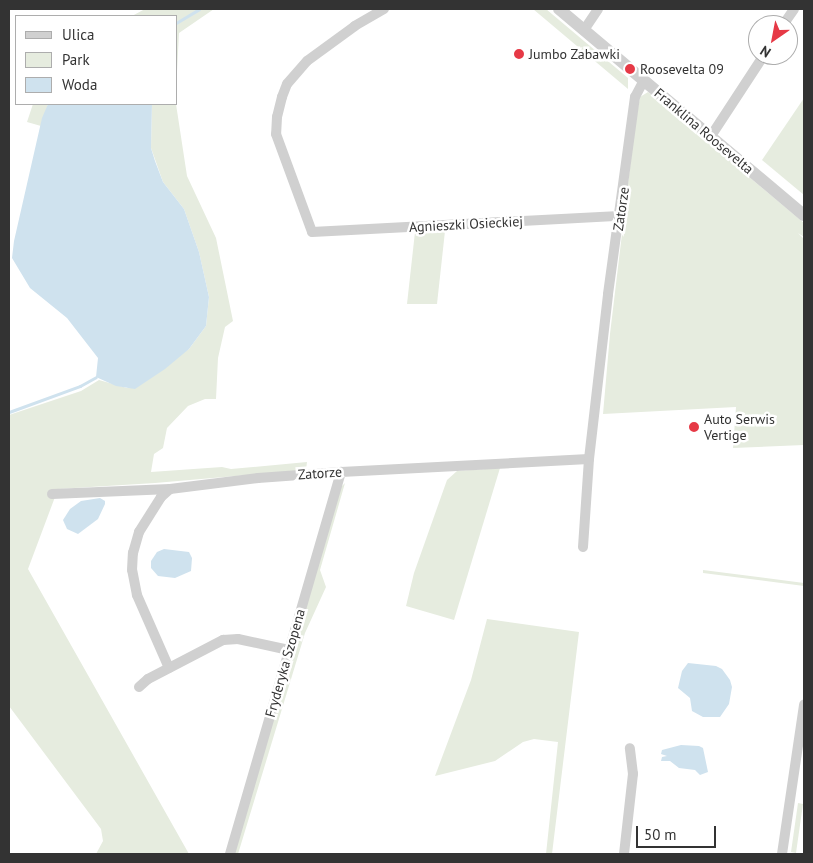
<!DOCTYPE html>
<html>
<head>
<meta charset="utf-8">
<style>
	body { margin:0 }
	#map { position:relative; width:813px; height:863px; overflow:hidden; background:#fff; font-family:"PT Sans",sans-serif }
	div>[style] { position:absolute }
	.green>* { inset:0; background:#e6ecdf }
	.water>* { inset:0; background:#cfe2ee }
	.stream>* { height:3px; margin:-1.5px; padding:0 1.5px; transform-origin:1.5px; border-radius:1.5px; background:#cfe2ee }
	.minor>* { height:10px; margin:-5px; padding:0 5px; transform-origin:5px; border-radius:5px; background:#d0d0d0 }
	.tertiary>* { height:12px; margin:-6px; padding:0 6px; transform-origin:6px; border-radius:6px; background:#d0d0d0 }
	.dots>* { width:14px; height:14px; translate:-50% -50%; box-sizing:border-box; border:2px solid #fff; border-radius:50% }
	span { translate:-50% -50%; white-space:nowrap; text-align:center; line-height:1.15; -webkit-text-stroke:5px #fff; paint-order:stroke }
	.poi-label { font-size:14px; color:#333 }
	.left { translate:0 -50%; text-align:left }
	.street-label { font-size:14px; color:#333 }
	.frame { position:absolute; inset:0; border:10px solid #333; pointer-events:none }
	.legend { position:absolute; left:15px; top:15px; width:162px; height:90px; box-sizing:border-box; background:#fff; border:1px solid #adadad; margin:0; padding:6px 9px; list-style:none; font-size:15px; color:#333 }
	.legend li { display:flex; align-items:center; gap:10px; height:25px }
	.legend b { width:25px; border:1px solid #adadad }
	.north { position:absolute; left:748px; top:15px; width:50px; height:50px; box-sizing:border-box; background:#fff; border:1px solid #adadad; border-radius:50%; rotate:213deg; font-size:14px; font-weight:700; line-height:20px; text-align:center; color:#333 }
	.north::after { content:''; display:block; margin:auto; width:18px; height:22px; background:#e63946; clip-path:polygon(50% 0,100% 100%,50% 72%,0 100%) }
	.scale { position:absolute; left:636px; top:826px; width:80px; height:22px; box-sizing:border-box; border:2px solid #333; border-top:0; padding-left:6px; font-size:15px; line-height:18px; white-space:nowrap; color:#333; -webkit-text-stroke:4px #fff; paint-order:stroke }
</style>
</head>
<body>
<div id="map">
	<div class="green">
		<div style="clip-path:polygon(145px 9px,214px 9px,179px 33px,176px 91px,176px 16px,132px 16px)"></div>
		<div style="clip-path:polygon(533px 9px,546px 9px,628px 78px,628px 89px)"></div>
		<div style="clip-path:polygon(648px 92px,804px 223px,804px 237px,798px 233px,804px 239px,804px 445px,733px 448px,736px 407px,603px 414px,610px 334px,635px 125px,640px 97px)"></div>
		<div style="clip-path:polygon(804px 98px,804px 195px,762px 160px)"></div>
		<div style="clip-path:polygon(33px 104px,48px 104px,41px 126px,27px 122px)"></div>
		<div style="clip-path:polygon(152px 104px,176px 104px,187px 176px,216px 238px,233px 321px,225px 327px,218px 358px,216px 399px,205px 399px,188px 406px,167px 428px,163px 448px,154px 454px,151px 472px,222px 467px,231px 469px,307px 462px,306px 470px,155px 483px,58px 489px,28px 569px,189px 854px,96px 854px,103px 841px,101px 829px,9px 706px,9px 415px,81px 391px,99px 380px,127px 388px,189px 349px,206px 326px,209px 297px,199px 252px,184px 209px,163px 182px,151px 148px)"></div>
		<div style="clip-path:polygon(445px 231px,437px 304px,407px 304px,415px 232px)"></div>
		<div style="clip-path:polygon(500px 468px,454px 620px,406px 606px,414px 573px,447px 480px,457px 471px)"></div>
		<div style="clip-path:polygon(345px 483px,320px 570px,326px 587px,305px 633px,238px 854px,233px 854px,341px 487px)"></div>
		<div style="clip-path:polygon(703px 570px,804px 583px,804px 586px,703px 573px)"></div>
		<div style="clip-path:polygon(487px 619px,579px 632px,552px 854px,546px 854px,558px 742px,534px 739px,523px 742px,495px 761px,435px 776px,471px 680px)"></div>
		<div style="clip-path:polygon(798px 803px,803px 804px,796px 853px,791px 852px)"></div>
	</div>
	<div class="water">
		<div style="clip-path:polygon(48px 104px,152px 104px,151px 148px,155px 161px,163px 182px,184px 209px,199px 252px,209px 297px,206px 326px,189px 349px,165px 369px,135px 389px,116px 386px,96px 377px,98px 358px,67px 318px,30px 288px,12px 258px,14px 241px,42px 118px)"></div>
		<div style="clip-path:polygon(100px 498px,105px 501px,105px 504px,98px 519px,78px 534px,67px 529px,63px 520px,70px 509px,81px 501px)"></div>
		<div style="clip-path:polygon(164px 549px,189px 552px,192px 558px,191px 571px,175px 578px,158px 576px,151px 568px,151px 561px,157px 552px)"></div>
		<div style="clip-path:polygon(688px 663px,716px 666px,722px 669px,730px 680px,732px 687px,729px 704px,720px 717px,703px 717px,692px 711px,690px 698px,678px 688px,682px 671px)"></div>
		<div style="clip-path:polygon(681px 745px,699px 746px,703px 748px,708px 772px,700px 775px,695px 770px,679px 768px,670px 761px,661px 761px,662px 757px,667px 756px,661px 754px,662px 750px)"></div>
	</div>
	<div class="stream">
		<div style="left:176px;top:23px;width:27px;rotate:-31deg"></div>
		<div style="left:9px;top:412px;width:76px;rotate:-20.1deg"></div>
		<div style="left:80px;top:386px;width:18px;rotate:-29deg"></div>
	</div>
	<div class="minor">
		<div style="left:384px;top:9px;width:34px;rotate:150deg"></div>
		<div style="left:355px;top:26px;width:59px;rotate:143.9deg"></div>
		<div style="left:307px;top:61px;width:30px;rotate:131deg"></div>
		<div style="left:287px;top:84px;width:14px;rotate:111deg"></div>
		<div style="left:282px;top:97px;width:21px;rotate:104deg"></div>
		<div style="left:277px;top:117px;width:17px;rotate:93deg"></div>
		<div style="left:276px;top:134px;width:104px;rotate:69.8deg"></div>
		<div style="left:312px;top:232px;width:308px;rotate:-3deg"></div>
		<div style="left:783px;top:25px;width:19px;rotate:-55deg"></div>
		<div style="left:584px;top:30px;width:25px;rotate:-56deg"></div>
		<div style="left:711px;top:136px;width:97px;rotate:-56.8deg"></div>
		<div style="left:52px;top:494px;width:118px;rotate:-2.4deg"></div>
		<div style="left:170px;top:489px;width:89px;rotate:-7.1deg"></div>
		<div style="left:258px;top:478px;width:83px;rotate:-4.1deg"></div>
		<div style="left:341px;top:472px;width:248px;rotate:-3deg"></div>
		<div style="left:583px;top:547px;width:88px;rotate:-86.1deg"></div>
		<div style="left:589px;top:459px;width:166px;rotate:-83.4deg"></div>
		<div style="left:608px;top:294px;width:199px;rotate:-82.2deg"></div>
		<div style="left:635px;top:97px;width:19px;rotate:-62deg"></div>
		<div style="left:169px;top:668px;width:80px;rotate:-113.7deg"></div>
		<div style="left:137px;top:595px;width:25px;rotate:-101deg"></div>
		<div style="left:132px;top:570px;width:17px;rotate:-87deg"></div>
		<div style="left:133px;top:553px;width:22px;rotate:-74deg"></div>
		<div style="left:139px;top:532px;width:41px;rotate:-57.8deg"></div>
		<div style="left:161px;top:497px;width:12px;rotate:-42deg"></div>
		<div style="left:139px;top:687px;width:12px;rotate:-42deg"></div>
		<div style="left:148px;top:679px;width:85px;rotate:-27.5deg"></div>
		<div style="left:223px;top:640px;width:15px;rotate:-4deg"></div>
		<div style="left:238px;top:639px;width:52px;rotate:12.2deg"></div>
		<div style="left:230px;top:854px;width:398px;rotate:-73.8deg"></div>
		<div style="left:624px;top:854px;width:81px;rotate:-83.6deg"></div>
		<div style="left:633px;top:774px;width:26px;rotate:-97deg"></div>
		<div style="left:782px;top:854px;width:151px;rotate:-81.6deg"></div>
	</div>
	<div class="tertiary">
		<div style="left:559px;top:9px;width:320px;rotate:40.1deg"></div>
	</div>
	<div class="dots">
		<div style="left:519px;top:54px;background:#e63946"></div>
		<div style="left:630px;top:69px;background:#e63946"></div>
		<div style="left:694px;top:427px;background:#e63946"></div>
	</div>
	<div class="poi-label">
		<span class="left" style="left:529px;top:54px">Jumbo Zabawki</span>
		<span class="left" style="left:640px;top:69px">Roosevelta 09</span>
		<span class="left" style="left:704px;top:427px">Auto Serwis<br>Vertige</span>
	</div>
	<div class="street-label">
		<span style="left:704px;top:131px;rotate:40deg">Franklina Roosevelta</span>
		<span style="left:621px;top:209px;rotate:-82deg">Zatorze</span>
		<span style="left:466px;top:224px;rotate:-3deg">Agnieszki Osieckiej</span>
		<span style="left:320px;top:473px;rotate:-4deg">Zatorze</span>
		<span style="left:285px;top:663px;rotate:-74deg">Fryderyka Szopena</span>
	</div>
	<div class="frame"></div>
	<ul class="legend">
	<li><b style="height:6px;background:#d0d0d0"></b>Ulica</li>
	<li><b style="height:14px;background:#e6ecdf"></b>Park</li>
	<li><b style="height:14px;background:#cfe2ee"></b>Woda</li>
	</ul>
	<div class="north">N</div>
	<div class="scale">50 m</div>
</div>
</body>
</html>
